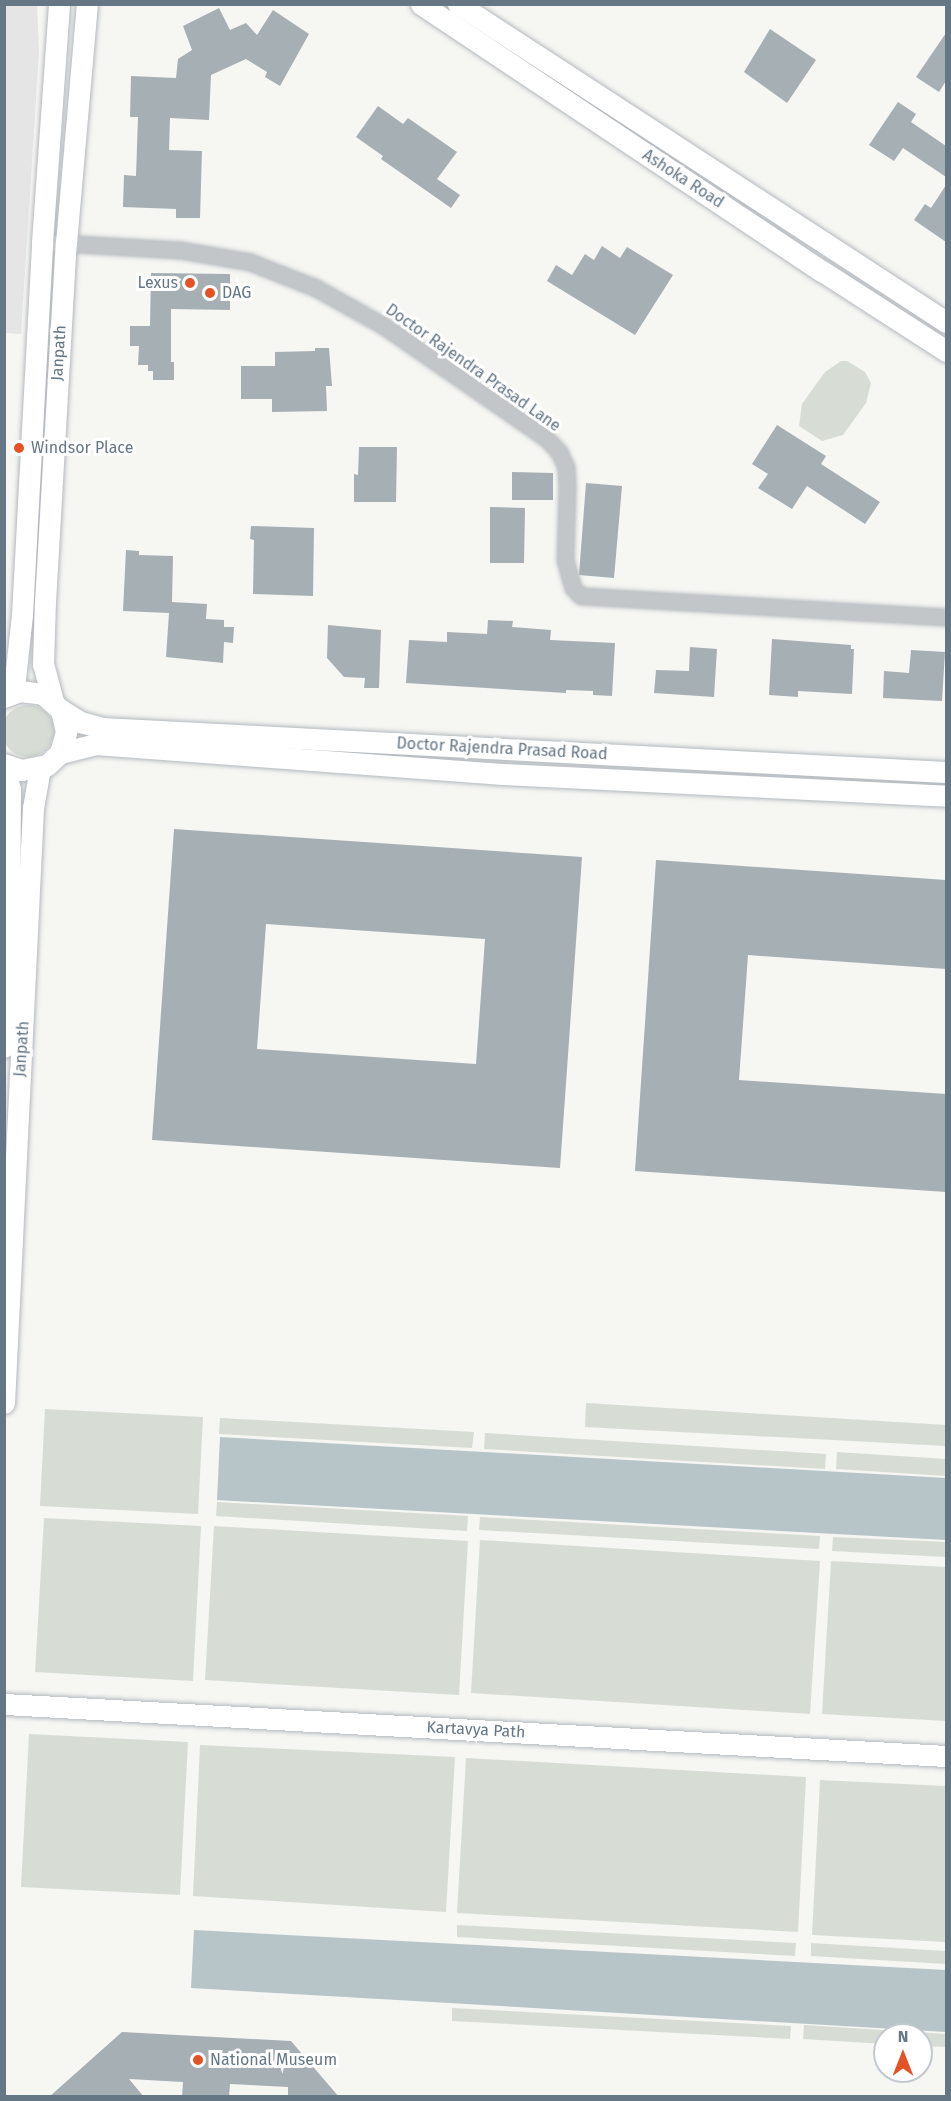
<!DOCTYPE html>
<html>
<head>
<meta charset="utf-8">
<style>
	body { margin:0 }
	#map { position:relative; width:951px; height:2101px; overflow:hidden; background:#f6f6f3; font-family:"Fira Sans",sans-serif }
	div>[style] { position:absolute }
	.built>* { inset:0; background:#e4e5e4 }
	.green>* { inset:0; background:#d7ddd4 }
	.round { border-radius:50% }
	.water>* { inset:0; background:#b7c4c8 }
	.building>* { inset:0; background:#a6afb4 }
	.roads { filter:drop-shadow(0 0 2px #b4b9be) drop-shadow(0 0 2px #b4b9be) }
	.street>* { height:15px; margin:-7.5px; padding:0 7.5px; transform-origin:7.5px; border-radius:7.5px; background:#c2c6c9 }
	.secondary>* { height:21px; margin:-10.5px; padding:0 10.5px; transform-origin:10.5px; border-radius:10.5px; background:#fff }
	.dots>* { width:16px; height:16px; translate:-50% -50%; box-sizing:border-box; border:3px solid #fff; border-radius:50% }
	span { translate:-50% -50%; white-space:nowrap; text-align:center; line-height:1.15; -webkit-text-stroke:6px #fff; paint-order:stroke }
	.street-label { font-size:16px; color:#657684 }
	.poi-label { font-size:16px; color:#657684 }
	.right { translate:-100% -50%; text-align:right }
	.left { translate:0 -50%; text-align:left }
	.frame { position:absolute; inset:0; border:6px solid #657684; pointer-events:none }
	.north { position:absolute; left:873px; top:2023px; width:60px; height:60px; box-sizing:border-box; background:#fff; border:2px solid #c1c8ce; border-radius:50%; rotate:0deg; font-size:16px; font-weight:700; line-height:24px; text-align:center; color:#657684 }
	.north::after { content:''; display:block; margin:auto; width:21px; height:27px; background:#e45325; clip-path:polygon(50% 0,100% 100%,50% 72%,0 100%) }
</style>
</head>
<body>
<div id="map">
	<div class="built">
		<div style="clip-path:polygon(5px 4px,37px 5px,39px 51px,21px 334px,5px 333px)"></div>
	</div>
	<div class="green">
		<div style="clip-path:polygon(841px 361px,847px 361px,865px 372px,871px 383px,866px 403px,843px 435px,822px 441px,799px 426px,802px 404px,825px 372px)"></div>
		<div class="round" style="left:2px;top:705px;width:52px;height:52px"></div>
		<div style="clip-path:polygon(586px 1403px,946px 1425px,946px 1446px,585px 1427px)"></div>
		<div style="clip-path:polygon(45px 1409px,203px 1417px,198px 1514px,40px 1506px)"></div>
		<div style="clip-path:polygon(220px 1418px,474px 1432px,472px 1448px,219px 1434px)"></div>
		<div style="clip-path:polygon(485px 1433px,826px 1454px,825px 1469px,484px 1449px)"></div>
		<div style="clip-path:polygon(837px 1452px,946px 1459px,946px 1476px,836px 1469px)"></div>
		<div style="clip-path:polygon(217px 1502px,468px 1516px,467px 1531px,216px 1516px)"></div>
		<div style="clip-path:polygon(480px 1517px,820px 1536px,819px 1549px,479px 1530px)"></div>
		<div style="clip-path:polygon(44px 1518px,201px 1526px,193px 1681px,35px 1672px)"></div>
		<div style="clip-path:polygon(214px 1526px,468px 1541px,459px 1695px,205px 1680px)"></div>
		<div style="clip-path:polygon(833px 1537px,946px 1542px,946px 1557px,832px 1551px)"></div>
		<div style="clip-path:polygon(480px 1540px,820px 1561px,810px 1714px,471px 1693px)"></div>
		<div style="clip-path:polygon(831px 1561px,946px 1567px,946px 1721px,822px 1714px)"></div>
		<div style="clip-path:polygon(29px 1734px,188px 1742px,180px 1895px,21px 1887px)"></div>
		<div style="clip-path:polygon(200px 1745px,455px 1757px,446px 1912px,193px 1896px)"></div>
		<div style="clip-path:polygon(466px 1758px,806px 1777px,798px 1932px,457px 1913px)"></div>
		<div style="clip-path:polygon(820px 1780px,946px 1786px,946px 1942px,812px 1935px)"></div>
		<div style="clip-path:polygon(457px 1925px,796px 1943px,795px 1956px,457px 1937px)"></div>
		<div style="clip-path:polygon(811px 1943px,946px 1951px,946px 1964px,811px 1956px)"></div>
		<div style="clip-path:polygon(452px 2008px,791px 2026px,790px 2039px,452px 2021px)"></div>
		<div style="clip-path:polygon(804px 2025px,946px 2034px,946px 2047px,921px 2046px,921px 2035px,885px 2035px,885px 2044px,803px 2039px)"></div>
	</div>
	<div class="water">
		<div style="clip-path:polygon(220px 1437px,946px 1478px,946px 1540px,217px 1500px)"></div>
		<div style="clip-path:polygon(194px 1930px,946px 1970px,946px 2032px,191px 1988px)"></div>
	</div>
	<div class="building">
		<div style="clip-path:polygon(219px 8px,230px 30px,246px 23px,257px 35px,273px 10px,309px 34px,280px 86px,265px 77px,267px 72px,246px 59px,211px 75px,209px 120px,170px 118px,169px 150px,202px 151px,200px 218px,176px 218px,176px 209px,123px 207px,124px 175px,136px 176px,138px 117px,130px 117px,131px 76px,176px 78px,178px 59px,192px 50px,183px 26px)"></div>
		<div style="clip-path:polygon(770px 29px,816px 60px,787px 103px,744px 72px)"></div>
		<div style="clip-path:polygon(946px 33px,946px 81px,939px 92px,916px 77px)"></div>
		<div style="clip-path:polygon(898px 102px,916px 114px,911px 122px,946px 146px,946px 177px,903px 148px,894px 161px,869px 145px)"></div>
		<div style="clip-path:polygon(378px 106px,403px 124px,408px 118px,457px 152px,437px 179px,460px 195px,451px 208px,381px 159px,383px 156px,356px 137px)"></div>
		<div style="clip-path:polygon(946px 185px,946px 242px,914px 220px,925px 204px,931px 208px)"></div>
		<div style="clip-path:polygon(602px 246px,620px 258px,627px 247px,673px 275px,635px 335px,547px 281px,556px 265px,572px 275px,585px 254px,594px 260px)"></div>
		<div style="clip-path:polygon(151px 273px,230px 274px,230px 310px,171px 309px,171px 362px,174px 362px,174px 380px,153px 380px,153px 371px,148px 371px,148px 365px,138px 365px,139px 346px,130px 346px,130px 326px,150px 326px)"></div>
		<div style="clip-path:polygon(315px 348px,329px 348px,332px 386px,326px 386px,327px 411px,272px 412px,272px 399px,241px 399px,241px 366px,275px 366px,275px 352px,315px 351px)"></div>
		<div style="clip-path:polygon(777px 425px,826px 456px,821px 464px,880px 502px,865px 524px,807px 486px,792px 509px,758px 488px,768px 474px,752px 464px)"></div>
		<div style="clip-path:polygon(359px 447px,397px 447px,396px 502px,354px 502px,354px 474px,358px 475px)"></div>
		<div style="clip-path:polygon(512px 472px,553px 473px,553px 500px,512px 500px)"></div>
		<div style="clip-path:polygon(586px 483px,622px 486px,614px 578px,579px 575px)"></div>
		<div style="clip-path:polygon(490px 507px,525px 508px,524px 563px,490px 563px)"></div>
		<div style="clip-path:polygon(251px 526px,314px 528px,313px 596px,253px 594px,254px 540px,250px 539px)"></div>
		<div style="clip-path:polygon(126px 550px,139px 551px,139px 555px,173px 556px,172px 602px,207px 604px,206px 619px,224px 620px,224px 627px,234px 627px,233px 643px,224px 642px,223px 663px,166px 657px,169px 613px,123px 611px)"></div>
		<div style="clip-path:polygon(488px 620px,513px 621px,512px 627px,551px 630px,550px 640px,615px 643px,612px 696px,593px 695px,593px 691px,566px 690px,566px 693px,406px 683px,409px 640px,447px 642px,447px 632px,487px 634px)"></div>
		<div style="clip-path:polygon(328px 625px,381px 630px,379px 688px,364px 688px,365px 678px,344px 677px,327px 658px)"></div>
		<div style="clip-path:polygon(772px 639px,851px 645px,851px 649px,854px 649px,852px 694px,798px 691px,798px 697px,769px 695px)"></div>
		<div style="clip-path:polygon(690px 647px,717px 649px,714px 697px,654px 693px,656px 670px,689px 671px)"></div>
		<div style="clip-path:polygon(911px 650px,945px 652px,942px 701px,883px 698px,884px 671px,909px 673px)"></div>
		<div style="clip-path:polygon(evenodd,174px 829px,582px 857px,560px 1168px,152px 1140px,174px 829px,266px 924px,485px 939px,476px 1064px,257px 1049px,266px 924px)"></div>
		<div style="clip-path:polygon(656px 860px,946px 880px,946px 969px,748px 955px,739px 1080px,946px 1094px,946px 1192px,635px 1171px)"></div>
		<div style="clip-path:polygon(122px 2032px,291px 2041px,339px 2097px,288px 2097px,288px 2087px,230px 2084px,229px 2097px,182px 2097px,183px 2082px,129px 2079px,144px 2097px,49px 2097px)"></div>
	</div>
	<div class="roads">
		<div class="street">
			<div style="left:42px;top:242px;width:138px;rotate:3.3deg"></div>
			<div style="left:180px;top:250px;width:71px;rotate:9.7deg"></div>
			<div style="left:250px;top:262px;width:71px;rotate:21.5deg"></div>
			<div style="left:316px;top:288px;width:78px;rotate:29.2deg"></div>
			<div style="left:384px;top:326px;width:197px;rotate:34.7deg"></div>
			<div style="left:546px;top:438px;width:19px;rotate:47deg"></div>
			<div style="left:559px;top:452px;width:17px;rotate:65deg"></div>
			<div style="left:566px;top:467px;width:22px;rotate:87deg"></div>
			<div style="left:567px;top:489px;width:71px;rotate:91.6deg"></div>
			<div style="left:565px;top:560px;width:29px;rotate:74deg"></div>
			<div style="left:573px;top:588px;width:11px;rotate:45deg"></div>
			<div style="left:581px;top:596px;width:366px;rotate:3.3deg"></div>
		</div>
		<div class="secondary">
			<div style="left:421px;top:4px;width:482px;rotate:33.7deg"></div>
			<div style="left:822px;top:271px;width:148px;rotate:32.8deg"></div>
			<div style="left:458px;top:4px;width:582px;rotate:33.09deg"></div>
			<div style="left:8px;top:695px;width:17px;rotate:-66deg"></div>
			<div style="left:15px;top:679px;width:64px;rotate:-83.8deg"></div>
			<div style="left:22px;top:615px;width:374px;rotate:-86.9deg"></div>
			<div style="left:42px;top:242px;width:239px;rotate:-85.9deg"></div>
			<div style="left:4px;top:697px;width:17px;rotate:-21deg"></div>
			<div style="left:20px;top:691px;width:23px;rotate:7deg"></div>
			<div style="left:43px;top:694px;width:24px;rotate:42deg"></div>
			<div style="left:61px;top:710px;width:23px;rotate:77deg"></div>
			<div style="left:66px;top:732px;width:22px;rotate:106deg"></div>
			<div style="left:60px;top:753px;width:18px;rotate:137deg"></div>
			<div style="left:47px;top:765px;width:26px;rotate:169deg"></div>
			<div style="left:21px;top:770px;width:18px;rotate:-161deg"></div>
			<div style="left:53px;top:701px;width:38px;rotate:-105deg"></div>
			<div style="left:43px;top:664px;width:62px;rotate:-88.2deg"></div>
			<div style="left:45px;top:602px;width:360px;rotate:-86.7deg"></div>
			<div style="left:66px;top:243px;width:240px;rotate:-85deg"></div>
			<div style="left:61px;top:710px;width:22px;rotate:32deg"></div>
			<div style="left:80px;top:722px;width:23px;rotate:15deg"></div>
			<div style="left:102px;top:728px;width:845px;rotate:2.98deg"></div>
			<div style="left:60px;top:753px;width:36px;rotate:-14deg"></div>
			<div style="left:95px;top:744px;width:409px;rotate:4.2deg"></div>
			<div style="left:503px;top:774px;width:444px;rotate:2.8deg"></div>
			<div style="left:4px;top:767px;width:24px;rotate:75deg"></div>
			<div style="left:10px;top:790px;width:130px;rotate:90.4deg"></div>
			<div style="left:9px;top:920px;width:127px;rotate:92.3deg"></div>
			<div style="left:4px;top:1403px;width:596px;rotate:-87.21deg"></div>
			<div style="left:33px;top:808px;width:41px;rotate:-80.1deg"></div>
			<div style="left:4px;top:1704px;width:943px;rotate:3.16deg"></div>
		</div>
	</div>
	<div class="dots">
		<div style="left:190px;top:283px;background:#e45325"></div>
		<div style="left:210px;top:293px;background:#e45325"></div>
		<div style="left:19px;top:448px;background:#e45325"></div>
		<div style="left:198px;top:2060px;background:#e45325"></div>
	</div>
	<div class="street-label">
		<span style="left:683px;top:179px;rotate:33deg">Ashoka Road</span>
		<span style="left:59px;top:353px;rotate:-86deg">Janpath</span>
		<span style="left:473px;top:368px;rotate:35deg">Doctor Rajendra Prasad Lane</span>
		<span style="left:502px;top:749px;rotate:3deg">Doctor Rajendra Prasad Road</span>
		<span style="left:22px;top:1049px;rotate:-86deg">Janpath</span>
		<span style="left:476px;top:1730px;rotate:3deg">Kartavya Path</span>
	</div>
	<div class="poi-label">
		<span class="right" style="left:178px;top:283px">Lexus</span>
		<span class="left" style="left:222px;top:293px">DAG</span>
		<span class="left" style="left:31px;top:448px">Windsor Place</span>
		<span class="left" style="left:210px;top:2060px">National Museum</span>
	</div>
	<div class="frame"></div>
	<div class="north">N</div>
</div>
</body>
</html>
